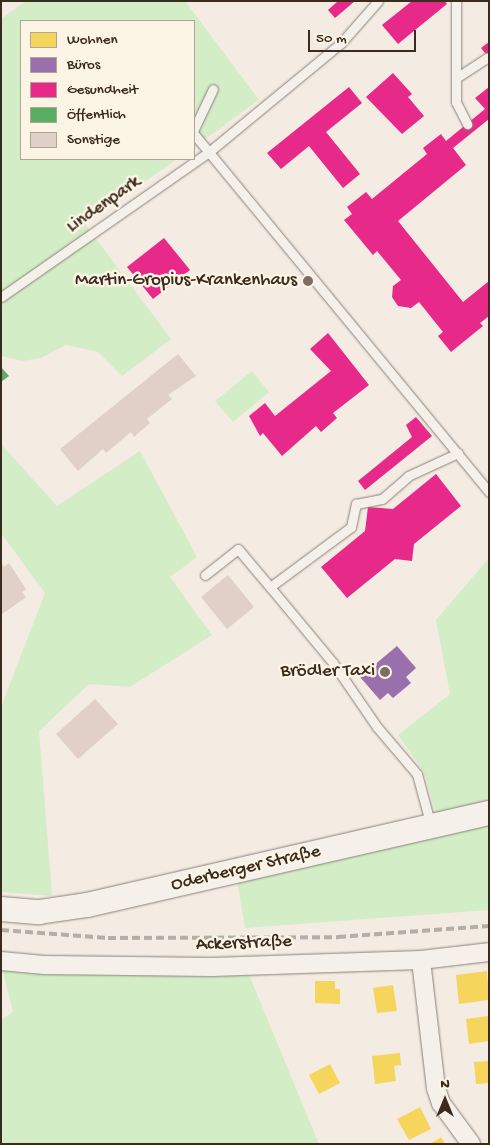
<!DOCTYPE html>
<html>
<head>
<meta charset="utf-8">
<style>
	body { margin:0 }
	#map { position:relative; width:490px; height:1145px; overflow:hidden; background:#f4ebe2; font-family:"Gochi Hand",sans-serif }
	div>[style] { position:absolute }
	.green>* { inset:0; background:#d3edc7 }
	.homes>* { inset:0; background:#f6d55c }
	.offices>* { inset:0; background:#9970ab }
	.health>* { inset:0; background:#e7298a }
	.public>* { inset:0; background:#5aae61 }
	.building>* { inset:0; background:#e0d0c8 }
	.roads { filter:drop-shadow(0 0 1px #89827b) drop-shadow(0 0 1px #89827b) }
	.service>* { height:9px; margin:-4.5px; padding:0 4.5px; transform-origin:4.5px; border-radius:4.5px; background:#f5f1ea }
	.minor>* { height:18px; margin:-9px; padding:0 9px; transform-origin:9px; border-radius:9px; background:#f5f1ea }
	.secondary>* { height:24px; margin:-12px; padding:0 12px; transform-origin:12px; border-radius:12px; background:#f5f1ea }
	.rail>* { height:4px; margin-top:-2px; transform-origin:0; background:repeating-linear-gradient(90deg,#b3aea7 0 8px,transparent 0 12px) }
	.dots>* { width:14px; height:14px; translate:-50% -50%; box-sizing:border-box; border:2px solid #fcf5e5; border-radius:50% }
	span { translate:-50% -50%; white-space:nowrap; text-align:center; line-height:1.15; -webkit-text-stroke:5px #fcf5e5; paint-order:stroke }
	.street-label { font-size:19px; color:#3b2a1e }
	.poi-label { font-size:19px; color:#3b2a1e }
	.right { translate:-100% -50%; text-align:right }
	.frame { position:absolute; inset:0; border:2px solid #3b2a1e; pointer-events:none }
	.legend { position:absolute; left:20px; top:20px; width:175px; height:140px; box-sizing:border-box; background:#fcf5e5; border:1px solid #afa495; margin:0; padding:6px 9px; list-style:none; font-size:15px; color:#3b2a1e }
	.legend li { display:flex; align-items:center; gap:10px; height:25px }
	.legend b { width:25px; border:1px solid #afa495 }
	.north { position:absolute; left:420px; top:1075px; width:50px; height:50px; -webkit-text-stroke:4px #fcf5e5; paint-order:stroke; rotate:0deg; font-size:14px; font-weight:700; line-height:20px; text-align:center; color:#3b2a1e }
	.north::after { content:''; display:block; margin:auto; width:18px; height:22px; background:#3b2a1e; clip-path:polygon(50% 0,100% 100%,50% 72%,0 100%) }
	.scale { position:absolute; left:308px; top:30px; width:108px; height:22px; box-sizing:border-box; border:2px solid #3b2a1e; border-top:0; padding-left:6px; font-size:15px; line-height:18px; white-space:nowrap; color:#3b2a1e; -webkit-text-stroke:4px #fcf5e5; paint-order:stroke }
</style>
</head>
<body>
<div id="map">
	<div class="green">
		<div style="clip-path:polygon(26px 1px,185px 1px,259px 100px,194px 147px,194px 21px,21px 21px,21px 159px,177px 159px,85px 224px,171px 339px,122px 376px,98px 352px,66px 345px,41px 358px,22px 361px,1px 356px,1px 19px)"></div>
		<div style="clip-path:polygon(252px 371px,269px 392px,233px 422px,215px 401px)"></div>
		<div style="clip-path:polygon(1px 444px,57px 506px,140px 451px,197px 557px,170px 577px,212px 635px,130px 687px,89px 684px,39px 731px,52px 896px,1px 892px,1px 707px,45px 593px,1px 533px)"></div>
		<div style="clip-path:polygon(489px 558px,489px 805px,437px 817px,424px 772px,398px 735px,450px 694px,436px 620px)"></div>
		<div style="clip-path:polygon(489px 821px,489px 910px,245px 928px,237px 881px)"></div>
		<div style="clip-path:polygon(2px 968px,247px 970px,319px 1144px,1px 1144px,1px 1020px,13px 1012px)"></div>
	</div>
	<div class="homes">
		<div style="clip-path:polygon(487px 971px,489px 1000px,459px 1004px,456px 975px)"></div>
		<div style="clip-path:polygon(315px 981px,335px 981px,335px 989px,340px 989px,340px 1004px,315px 1003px)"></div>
		<div style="clip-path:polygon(393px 985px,397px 1011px,377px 1013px,373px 988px)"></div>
		<div style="clip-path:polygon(489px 1016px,489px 1041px,469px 1044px,466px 1019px)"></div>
		<div style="clip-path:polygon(400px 1053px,401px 1065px,394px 1066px,396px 1081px,375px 1084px,372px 1056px)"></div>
		<div style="clip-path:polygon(489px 1061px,489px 1083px,476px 1084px,474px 1062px)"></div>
		<div style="clip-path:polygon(330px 1064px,340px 1083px,319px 1094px,309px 1075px)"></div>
		<div style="clip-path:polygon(420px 1107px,431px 1129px,409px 1140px,397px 1119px)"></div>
		<div style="clip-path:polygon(441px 1137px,445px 1144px,430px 1144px)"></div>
	</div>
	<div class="offices">
		<div style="clip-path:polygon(397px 646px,416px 668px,406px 677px,411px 683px,393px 698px,388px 693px,380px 700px,360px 677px)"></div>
	</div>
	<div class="health">
		<div style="clip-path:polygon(338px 1px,355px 1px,335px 18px,328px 10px)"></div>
		<div style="clip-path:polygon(412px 1px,445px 1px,447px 4px,398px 44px,382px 25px)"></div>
		<div style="clip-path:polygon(489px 42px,489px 58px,481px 48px)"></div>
		<div style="clip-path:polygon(393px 73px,412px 94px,408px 97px,424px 116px,402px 134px,366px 97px)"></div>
		<div style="clip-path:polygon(349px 87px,362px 103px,326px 132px,360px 174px,343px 188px,309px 146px,281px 169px,267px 153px)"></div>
		<div style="clip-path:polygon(489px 87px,489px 119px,453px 148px,466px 165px,398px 221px,463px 302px,489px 281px,489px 316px,480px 323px,483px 326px,451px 352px,438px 336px,443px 332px,419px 302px,411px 308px,398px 306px,392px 297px,393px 286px,401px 280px,377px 251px,373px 255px,344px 220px,352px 214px,347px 207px,366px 192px,372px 199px,427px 154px,423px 148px,441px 134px,446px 141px,485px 109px,475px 98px)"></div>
		<div style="clip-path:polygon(164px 238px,190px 270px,153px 299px,127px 267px)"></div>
		<div style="clip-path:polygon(328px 333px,369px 385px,333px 413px,337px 418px,321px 432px,316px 426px,282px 456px,263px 433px,260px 436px,249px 416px,265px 403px,275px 416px,331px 371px,310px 349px)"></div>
		<div style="clip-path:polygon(416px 417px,432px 436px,365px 490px,358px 481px,412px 437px,406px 425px)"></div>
		<div style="clip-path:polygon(436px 474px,461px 506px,414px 544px,412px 561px,395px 559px,347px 598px,321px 567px,365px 531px,368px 507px,393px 509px)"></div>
	</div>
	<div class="public">
		<div style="clip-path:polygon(1px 367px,9px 376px,1px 382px)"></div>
	</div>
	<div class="building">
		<div style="clip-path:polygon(178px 354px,196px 376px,168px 395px,172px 399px,147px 419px,150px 423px,134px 437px,131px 432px,106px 453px,103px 449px,78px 471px,60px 449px)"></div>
		<div style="clip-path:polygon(1px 563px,4px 567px,9px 563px,26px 589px,22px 592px,26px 597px,1px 615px)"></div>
		<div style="clip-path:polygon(228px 575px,254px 607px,227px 629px,201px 597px)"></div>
		<div style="clip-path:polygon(95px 699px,118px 724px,78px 759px,56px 734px)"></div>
	</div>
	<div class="roads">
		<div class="service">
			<div style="left:456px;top:1px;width:101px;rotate:90deg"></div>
			<div style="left:456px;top:102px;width:25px;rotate:63deg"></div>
			<div style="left:456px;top:78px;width:38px;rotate:-33deg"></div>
			<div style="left:194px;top:129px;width:44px;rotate:-64.6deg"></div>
			<div style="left:194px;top:134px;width:464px;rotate:50.5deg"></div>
			<div style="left:1px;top:297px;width:255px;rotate:-34.9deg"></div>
			<div style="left:210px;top:151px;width:170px;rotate:-39.5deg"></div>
			<div style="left:341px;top:43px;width:56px;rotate:-48.6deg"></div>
			<div style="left:205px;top:575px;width:42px;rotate:-38.2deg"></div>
			<div style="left:238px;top:549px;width:50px;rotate:49.9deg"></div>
			<div style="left:270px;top:587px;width:101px;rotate:-36.5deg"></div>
			<div style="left:351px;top:527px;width:24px;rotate:-78deg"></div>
			<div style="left:356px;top:504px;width:26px;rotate:-11deg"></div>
			<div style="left:382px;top:499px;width:35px;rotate:-41deg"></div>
			<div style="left:408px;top:476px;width:55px;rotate:-24.7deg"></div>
			<div style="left:270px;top:587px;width:99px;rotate:50.3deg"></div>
			<div style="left:333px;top:663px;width:78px;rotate:55.5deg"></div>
			<div style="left:377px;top:727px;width:62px;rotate:49.6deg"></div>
			<div style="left:417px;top:774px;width:54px;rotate:74.9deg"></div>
		</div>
		<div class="minor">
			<div style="left:1px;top:961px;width:43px;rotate:5.3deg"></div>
			<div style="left:44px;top:965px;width:168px;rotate:0.7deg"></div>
			<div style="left:212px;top:967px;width:209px;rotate:-1.9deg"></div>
			<div style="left:421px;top:960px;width:68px;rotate:-6.7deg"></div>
			<div style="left:422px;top:969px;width:120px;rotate:83.3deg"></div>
			<div style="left:436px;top:1088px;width:16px;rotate:72deg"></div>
			<div style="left:441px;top:1103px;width:51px;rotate:53.8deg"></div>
		</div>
		<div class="secondary">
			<div style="left:1px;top:909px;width:38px;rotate:5deg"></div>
			<div style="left:39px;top:912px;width:49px;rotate:-8.3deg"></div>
			<div style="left:87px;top:905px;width:412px;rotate:-12.9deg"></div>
		</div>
	</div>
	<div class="rail">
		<div style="left:1px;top:930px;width:107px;rotate:4.3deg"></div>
		<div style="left:108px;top:938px;width:230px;rotate:-0.2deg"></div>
		<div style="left:338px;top:937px;width:151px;rotate:-4.2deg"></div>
	</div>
	<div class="dots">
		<div style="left:308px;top:281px;background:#7c6e63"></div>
		<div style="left:385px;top:672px;background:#7c6e63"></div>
	</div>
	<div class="street-label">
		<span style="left:104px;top:205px;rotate:-35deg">Lindenpark</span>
		<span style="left:246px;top:869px;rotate:-13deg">Oderberger Straße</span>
		<span style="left:244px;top:944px;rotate:-2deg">Ackerstraße</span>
	</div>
	<div class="poi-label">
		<span class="right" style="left:297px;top:281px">Martin-Gropius-Krankenhaus</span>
		<span class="right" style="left:375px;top:672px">Brödler Taxi</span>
	</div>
	<div class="frame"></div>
	<ul class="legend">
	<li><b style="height:14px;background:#f6d55c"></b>Wohnen</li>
	<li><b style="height:14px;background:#9970ab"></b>Büros</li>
	<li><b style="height:14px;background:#e7298a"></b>Gesundheit</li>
	<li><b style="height:14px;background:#5aae61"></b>Öffentlich</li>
	<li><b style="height:14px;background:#e0d0c8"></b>Sonstige</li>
	</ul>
	<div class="north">N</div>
	<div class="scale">50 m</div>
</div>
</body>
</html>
